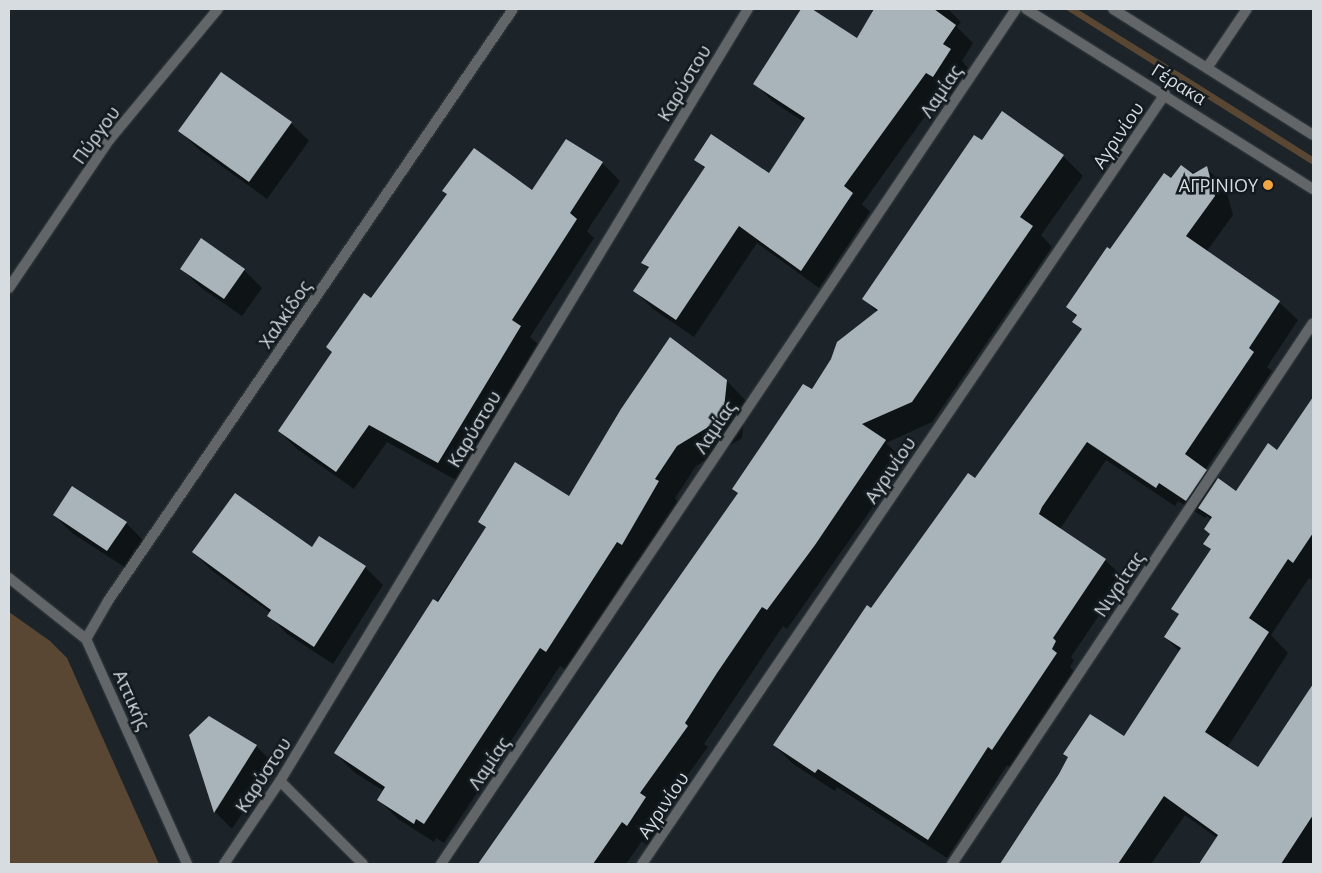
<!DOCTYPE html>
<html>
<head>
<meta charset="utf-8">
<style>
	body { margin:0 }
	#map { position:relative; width:1322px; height:873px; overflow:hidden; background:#1c2429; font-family:"Open Sans",sans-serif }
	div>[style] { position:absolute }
	.green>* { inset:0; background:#594733 }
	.shadow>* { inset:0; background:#0007 }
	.building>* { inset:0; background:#a9b4ba }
	.roads { filter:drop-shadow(0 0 1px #363e43) drop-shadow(0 0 1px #363e43) }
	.minor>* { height:10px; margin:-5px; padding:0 5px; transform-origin:5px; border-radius:5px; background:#626669 }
	.tertiary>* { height:10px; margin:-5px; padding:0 5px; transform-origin:5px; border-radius:5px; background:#626669 }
	.dots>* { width:14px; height:14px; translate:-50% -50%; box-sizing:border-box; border:2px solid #131b20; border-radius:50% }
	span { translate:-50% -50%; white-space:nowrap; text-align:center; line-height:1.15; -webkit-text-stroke:5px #131b20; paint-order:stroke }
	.street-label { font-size:18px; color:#d7dce0 }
	.poi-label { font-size:18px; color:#d7dce0 }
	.right { translate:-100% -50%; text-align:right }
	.frame { position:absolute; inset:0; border:10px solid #d7dce0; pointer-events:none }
</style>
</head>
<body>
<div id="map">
	<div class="green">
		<div style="clip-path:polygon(1065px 9px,1077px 9px,1193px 81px,1313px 157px,1313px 165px)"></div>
		<div style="clip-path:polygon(9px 612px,50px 641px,67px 658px,159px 864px,9px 864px)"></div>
	</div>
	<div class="shadow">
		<div style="clip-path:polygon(803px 9px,810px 9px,857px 40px,875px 9px,948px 9px,961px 22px,957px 27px,973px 43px,962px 61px,968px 68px,951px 94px,944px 90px,862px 204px,870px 212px,819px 288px,757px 243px,694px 337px,653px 309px,635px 291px,649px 269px,643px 263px,705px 169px,696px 160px,770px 175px,804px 122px,772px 101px,755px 83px)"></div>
		<div style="clip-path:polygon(291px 123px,309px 141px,267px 199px,198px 149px,180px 131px)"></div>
		<div style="clip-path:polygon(566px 141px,602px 163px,620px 181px,587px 231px,594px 238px,530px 337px,538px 344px,456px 480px,387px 442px,354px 489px,297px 449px,279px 431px,448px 195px,444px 191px,532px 192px)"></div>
		<div style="clip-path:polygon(982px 142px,1063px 156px,1083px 176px,1041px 235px,1052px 247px,932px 422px,886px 443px,905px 461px,787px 629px,783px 626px,704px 744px,708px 747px,660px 813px,665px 818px,647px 845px,642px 841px,626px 864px,488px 864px,739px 494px,733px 489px,877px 312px,864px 299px)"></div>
		<div style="clip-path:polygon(1206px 168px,1225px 186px,1233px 215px,1206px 252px,1279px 302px,1298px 320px,1267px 367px,1272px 371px,1205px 470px,1217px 482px,1236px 493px,1278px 451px,1313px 400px,1313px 581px,1309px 578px,1271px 635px,1288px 653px,1227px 748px,1258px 769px,1306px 696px,1313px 701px,1313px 864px,1219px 864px,1208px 853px,1217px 838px,1185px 815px,1151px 864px,1000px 864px,1060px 775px,1069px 758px,1065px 754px,1125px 738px,1180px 652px,1165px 637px,1180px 615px,1173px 608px,1211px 550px,1205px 544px,1211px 535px,1205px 529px,1212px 520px,1207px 516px,1205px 518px,1178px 501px,1175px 506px,1106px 460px,1060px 529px,1105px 560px,1124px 578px,1071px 657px,1074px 660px,1070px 667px,1075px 672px,1011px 768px,1007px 765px,947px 858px,837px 787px,835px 791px,793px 764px,774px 745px,872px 610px,975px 479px,1082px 330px,1073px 322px,1077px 317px,1067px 307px,1111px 250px,1171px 180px)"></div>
		<div style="clip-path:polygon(182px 269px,244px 270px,262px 288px,242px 316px,200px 287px)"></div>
		<div style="clip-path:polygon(727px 381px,746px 401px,742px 438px,696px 466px,675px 498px,678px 502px,642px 564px,637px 561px,566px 670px,560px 666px,444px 843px,436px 838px,434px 842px,398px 819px,378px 799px,384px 791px,355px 773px,335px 753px,486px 528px,480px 522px,570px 498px)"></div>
		<div style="clip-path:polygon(54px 515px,126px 523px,144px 541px,126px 568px,72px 533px)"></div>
		<div style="clip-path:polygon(319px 538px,365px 567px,383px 585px,333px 664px,287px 634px,269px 616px,271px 613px,211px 570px,194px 552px,312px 549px)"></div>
		<div style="clip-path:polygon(190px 735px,256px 746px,274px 764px,232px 829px,215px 812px)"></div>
	</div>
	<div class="building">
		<div style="clip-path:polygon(801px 9px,812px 9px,857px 38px,874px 9px,934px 9px,956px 25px,943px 44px,951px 49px,933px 77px,926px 73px,844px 186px,853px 193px,801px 271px,739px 226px,676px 320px,633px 291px,649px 267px,641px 263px,705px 167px,694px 160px,711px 134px,769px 173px,805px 118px,753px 84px)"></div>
		<div style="clip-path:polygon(221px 72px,292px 122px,249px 182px,178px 131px)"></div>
		<div style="clip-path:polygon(1002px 111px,1064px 155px,1020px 217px,1033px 226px,912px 402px,862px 424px,886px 440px,815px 545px,767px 610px,762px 607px,717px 673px,685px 723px,688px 726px,640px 793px,646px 797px,627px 826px,622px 822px,593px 864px,478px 864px,738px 493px,732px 489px,803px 384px,812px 389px,831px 359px,837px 342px,878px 310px,862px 299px,974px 135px,982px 140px)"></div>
		<div style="clip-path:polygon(566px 139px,603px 162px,570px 213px,577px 219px,512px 320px,521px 326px,438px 463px,369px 425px,336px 472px,278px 431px,332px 352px,326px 347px,364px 293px,371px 298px,447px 194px,442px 191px,474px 148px,532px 190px)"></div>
		<div style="clip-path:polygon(1181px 165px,1193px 174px,1207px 166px,1215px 196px,1186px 236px,1280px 301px,1249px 348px,1254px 352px,1185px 454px,1207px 470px,1186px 501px,1159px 483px,1156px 488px,1087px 442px,1042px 507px,1039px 514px,1106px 559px,1053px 638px,1056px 641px,1052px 649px,1057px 653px,992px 750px,988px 747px,928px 840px,818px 769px,815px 773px,773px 745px,867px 605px,871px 608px,968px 473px,975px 478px,1082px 329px,1072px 322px,1077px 315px,1066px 307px,1107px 247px,1110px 249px,1164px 173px,1171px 178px)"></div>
		<div style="clip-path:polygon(201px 238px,245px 269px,224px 299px,180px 269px)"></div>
		<div style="clip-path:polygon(670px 337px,727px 380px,723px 418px,677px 446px,655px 479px,659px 481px,622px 545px,617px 542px,546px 652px,540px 648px,424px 824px,416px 819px,414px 824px,377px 800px,385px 787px,334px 753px,433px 599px,438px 602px,486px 527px,478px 522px,515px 462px,569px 496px,621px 409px)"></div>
		<div style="clip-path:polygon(1313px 397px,1313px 533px,1293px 563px,1288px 559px,1249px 618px,1269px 632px,1205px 732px,1258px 767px,1313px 684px,1313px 815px,1281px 864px,1199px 864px,1218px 835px,1164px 796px,1118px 864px,1000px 864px,1059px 774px,1068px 757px,1063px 754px,1090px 714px,1124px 736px,1181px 648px,1164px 637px,1179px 614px,1171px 609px,1211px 549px,1203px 544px,1210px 534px,1204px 529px,1212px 517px,1198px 508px,1218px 478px,1236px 491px,1268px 443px,1277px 450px)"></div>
		<div style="clip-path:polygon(72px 486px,127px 522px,107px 551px,53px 515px)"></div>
		<div style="clip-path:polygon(235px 493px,312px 547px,319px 536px,366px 566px,314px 647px,267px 616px,271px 610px,192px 552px)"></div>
		<div style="clip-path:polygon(209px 716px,257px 745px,214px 813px,189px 735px)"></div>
	</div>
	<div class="roads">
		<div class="minor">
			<div style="left:1207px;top:68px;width:71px;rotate:-55.9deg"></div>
			<div style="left:9px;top:288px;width:180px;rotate:-55.9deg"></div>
			<div style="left:110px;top:139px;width:169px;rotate:-50.3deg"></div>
			<div style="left:9px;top:578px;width:98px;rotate:38.4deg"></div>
			<div style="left:86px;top:639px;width:247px;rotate:65.8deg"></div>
			<div style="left:86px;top:639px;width:44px;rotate:-59.9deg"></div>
			<div style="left:108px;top:601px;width:717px;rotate:-55.62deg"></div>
			<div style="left:280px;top:781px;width:117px;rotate:45deg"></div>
			<div style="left:224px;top:864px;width:100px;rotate:-56deg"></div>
			<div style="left:280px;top:781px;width:903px;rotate:-58.78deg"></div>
			<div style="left:441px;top:864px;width:1030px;rotate:-56.08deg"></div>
			<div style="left:642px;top:864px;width:931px;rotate:-55.81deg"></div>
			<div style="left:952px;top:864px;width:650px;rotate:-56.29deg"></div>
		</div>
		<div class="tertiary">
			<div style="left:1026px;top:9px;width:339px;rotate:32.1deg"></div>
			<div style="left:1113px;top:9px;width:236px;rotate:32.2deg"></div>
		</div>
	</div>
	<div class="dots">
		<div style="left:1268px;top:185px;background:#f2a541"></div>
	</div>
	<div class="street-label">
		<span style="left:684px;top:83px;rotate:-59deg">Καρύστου</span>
		<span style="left:1179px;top:84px;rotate:32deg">Γέρακα</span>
		<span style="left:941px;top:91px;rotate:-56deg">Λαμίας</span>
		<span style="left:96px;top:135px;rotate:-54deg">Πύργου</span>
		<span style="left:1118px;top:135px;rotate:-56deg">Αγρινίου</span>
		<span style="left:285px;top:314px;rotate:-56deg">Χαλκίδος</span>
		<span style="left:715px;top:427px;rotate:-56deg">Λαμίας</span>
		<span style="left:474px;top:429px;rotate:-59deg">Καρύστου</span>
		<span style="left:890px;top:470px;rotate:-56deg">Αγρινίου</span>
		<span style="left:1119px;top:584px;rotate:-56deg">Νιγρίτας</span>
		<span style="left:132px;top:700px;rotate:66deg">Αττικής</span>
		<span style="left:489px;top:763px;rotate:-56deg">Λαμίας</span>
		<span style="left:263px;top:775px;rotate:-57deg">Καρύστου</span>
		<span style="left:663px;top:805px;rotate:-56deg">Αγρινίου</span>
	</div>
	<div class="poi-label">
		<span class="right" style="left:1258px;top:185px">ΑΓΡΙΝΙΟΥ</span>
	</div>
	<div class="frame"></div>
</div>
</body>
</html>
